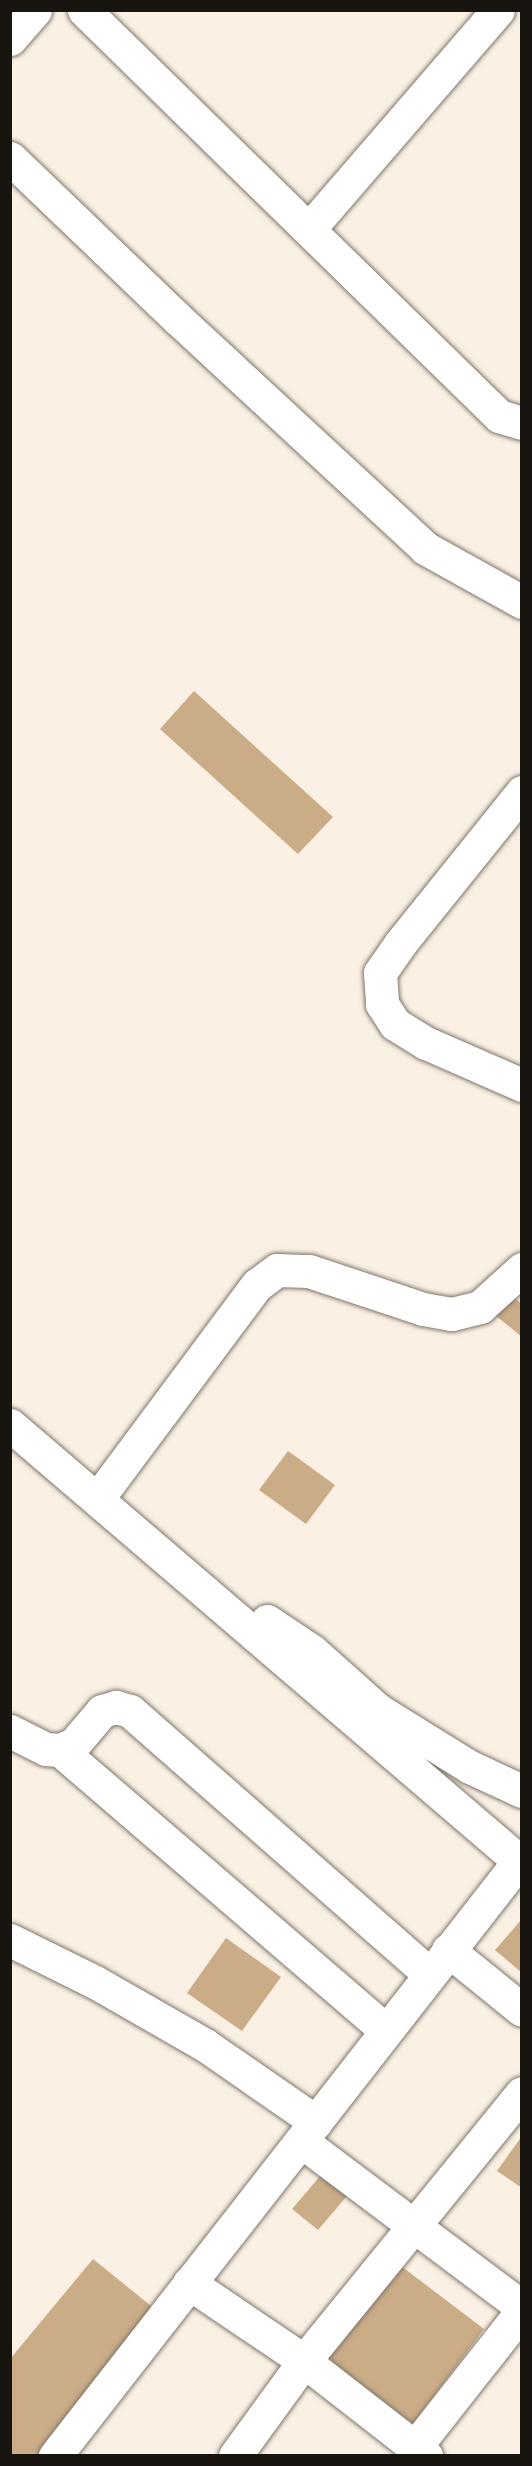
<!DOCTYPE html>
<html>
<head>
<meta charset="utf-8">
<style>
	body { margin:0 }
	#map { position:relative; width:532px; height:2466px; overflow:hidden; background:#faf0e3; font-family:Helvetica,sans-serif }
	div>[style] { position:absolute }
	.building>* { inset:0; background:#caac87 }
	.roads { filter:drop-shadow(0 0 2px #7f766b) drop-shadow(0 0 2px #7f766b) }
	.street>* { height:33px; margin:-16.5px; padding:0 16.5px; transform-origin:16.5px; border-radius:16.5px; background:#fff }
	span { translate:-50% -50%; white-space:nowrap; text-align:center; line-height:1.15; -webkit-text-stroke:6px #fff; paint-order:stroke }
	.frame { position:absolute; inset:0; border:12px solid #181511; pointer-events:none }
</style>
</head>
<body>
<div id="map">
	<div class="building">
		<div style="clip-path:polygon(194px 691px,333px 817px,298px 854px,160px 729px)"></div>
		<div style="clip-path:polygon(512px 1296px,522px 1304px,522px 1337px,495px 1315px)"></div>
		<div style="clip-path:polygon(288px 1451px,335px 1485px,306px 1524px,259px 1490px)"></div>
		<div style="clip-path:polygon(522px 1919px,522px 1973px,495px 1950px)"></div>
		<div style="clip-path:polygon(226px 1938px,281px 1977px,242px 2031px,187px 1993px)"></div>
		<div style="clip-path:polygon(522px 2136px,522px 2188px,497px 2171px)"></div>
		<div style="clip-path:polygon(321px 2175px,347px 2196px,318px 2230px,292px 2209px)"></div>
		<div style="clip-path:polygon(93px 2259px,156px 2310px,37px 2456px,10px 2456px,10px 2359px)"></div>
		<div style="clip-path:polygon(397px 2263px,484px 2329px,413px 2424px,325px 2358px)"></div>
	</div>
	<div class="roads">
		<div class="street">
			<div style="left:84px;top:10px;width:581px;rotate:44.37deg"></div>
			<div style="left:499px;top:416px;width:24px;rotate:17deg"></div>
			<div style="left:10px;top:39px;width:38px;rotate:-49deg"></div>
			<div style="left:10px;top:158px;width:233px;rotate:43.8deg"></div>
			<div style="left:178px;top:319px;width:337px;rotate:42.8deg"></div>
			<div style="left:425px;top:548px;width:111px;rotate:29.1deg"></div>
			<div style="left:309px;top:229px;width:289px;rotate:-49.2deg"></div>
			<div style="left:522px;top:792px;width:195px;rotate:128.8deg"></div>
			<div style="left:400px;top:944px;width:35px;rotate:125deg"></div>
			<div style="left:380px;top:973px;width:31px;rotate:86deg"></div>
			<div style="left:382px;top:1004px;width:24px;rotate:57deg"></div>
			<div style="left:395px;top:1024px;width:36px;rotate:32deg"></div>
			<div style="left:426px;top:1043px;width:105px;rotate:23.6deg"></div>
			<div style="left:10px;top:1425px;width:670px;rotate:40.58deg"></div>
			<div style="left:519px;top:1861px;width:755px;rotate:127.95deg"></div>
			<div style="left:98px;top:1498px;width:266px;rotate:-53.3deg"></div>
			<div style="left:257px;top:1285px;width:25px;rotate:-37deg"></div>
			<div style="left:277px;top:1270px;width:32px;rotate:2deg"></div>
			<div style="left:309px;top:1271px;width:120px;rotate:18.4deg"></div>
			<div style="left:423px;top:1309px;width:29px;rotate:10deg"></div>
			<div style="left:452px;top:1314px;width:29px;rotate:-14deg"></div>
			<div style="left:480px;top:1307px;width:57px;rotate:-42.1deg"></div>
			<div style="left:267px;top:1621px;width:54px;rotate:33.7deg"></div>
			<div style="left:312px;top:1651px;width:89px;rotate:41.8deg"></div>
			<div style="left:378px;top:1710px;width:108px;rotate:31.8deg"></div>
			<div style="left:470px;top:1767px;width:57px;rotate:24.8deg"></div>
			<div style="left:10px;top:1731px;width:40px;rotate:26.6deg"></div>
			<div style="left:46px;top:1749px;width:14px;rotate:4deg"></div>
			<div style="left:60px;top:1750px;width:15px;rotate:-23deg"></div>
			<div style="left:74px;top:1744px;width:43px;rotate:-49.7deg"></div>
			<div style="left:102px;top:1711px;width:15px;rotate:-16deg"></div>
			<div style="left:116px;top:1707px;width:15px;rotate:16deg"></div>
			<div style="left:130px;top:1711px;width:398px;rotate:41.3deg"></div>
			<div style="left:60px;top:1750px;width:430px;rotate:40.7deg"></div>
			<div style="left:10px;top:1940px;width:95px;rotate:26.3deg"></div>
			<div style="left:95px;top:1982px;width:127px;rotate:29.8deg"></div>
			<div style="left:205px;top:2045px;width:135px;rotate:34.7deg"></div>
			<div style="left:448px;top:1950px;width:95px;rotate:39deg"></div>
			<div style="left:301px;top:2141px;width:276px;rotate:36.9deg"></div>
			<div style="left:189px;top:2283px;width:139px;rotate:34.1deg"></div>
			<div style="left:304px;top:2361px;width:155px;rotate:37.9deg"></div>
			<div style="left:415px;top:2447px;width:173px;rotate:-51.8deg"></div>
			<div style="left:235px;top:2456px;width:117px;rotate:-54deg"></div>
			<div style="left:304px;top:2361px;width:345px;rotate:-50.9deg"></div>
		</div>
	</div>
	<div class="frame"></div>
</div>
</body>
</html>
